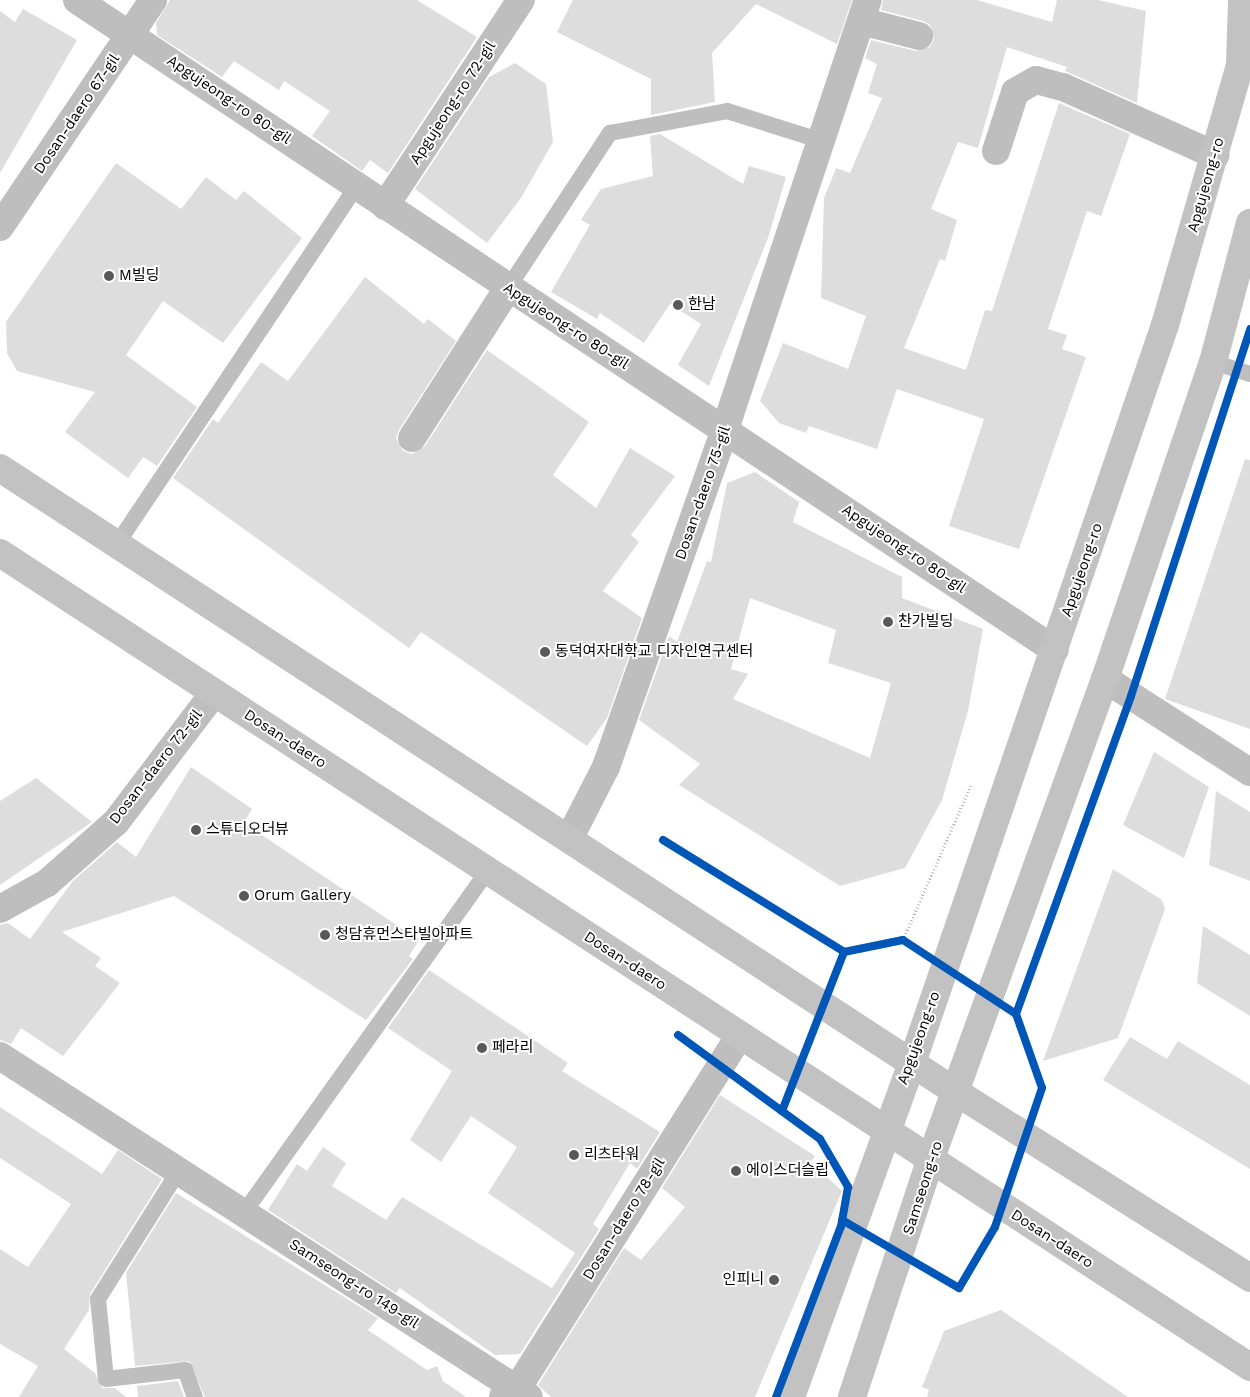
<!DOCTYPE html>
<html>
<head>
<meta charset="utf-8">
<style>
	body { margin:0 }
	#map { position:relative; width:1250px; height:1397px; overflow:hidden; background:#fff; font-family:"Work Sans","Noto Sans KR",sans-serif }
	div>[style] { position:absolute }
	.building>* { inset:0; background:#ddd }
	.path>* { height:3px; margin-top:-1.5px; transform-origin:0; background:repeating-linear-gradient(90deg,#b8b8b8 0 1px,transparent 0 3.5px) }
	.lane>* { height:16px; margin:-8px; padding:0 8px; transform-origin:8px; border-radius:8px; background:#bebebe }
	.street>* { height:28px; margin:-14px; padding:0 14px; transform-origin:14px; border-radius:14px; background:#bebebe }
	.secondary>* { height:28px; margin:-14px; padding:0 14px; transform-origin:14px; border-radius:14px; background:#c2c2c2 }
	.cycleway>* { height:8px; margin:-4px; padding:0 4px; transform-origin:4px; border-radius:4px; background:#0057b8 }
	.dots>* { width:14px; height:14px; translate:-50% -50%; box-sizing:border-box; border:2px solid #fff; border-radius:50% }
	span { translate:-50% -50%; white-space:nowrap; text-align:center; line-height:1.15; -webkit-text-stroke:4px #fff; paint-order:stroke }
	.street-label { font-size:15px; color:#000 }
	.poi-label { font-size:15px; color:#000 }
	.left { translate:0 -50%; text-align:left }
	.right { translate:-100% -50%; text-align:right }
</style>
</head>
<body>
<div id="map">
	<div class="building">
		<div style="clip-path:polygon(170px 0,417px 0,477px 37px,388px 173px,370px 160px,362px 171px,312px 136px,330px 111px,284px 81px,279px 90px,234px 61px,222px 77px,157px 35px,156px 23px)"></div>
		<div style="clip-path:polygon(573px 0,852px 0,837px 44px,756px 4px,712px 53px,715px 102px,651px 115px,651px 79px,557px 32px)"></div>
		<div style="clip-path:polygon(883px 0,977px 0,1052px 22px,1057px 0,1098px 0,1146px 11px,1137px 103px,1065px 71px,1067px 67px,1007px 47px,978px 148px,958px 142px,931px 209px,957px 220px,945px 261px,940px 259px,904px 348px,966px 370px,985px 310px,992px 311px,1059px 103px,1130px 134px,1101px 216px,1087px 211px,1048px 329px,1067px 335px,1062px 349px,1086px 357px,1019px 549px,949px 526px,984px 419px,897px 389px,877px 449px,809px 426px,806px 433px,779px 423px,760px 401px,783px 343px,848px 369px,866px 316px,821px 298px,824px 198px,836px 168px,850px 173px,882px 98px,868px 93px,877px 64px,865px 58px,871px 40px,916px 51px,930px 47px,934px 39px,930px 25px,923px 21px,881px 10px)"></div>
		<div style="clip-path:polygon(23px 9px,77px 40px,0 173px,0 11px,15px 22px)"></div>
		<div style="clip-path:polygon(515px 63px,546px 84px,553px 142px,521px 198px,487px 243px,415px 189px,489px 77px)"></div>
		<div style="clip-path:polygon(660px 134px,743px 184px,749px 166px,786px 177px,768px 238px,709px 386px,678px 365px,701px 324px,670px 304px,644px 343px,600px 313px,597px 319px,551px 292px,590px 225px,581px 220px,601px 189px,653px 176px,650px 136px)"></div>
		<div style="clip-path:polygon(116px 163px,181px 209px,206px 177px,236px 200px,244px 191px,302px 238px,223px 343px,163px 301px,126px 355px,197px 407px,157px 466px,143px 457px,128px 478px,65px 432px,95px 392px,17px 371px,7px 353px,6px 322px)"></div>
		<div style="clip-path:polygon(365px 277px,424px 324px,428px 319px,456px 341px,399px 430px,396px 438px,403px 451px,412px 454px,425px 446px,487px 350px,589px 422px,553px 475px,596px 508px,630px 448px,675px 476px,631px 535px,639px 542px,603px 591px,642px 618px,607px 718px,587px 746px,421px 632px,409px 648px,173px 478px,213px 419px,218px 423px,261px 362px,288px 381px)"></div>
		<div style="clip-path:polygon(1245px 459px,1250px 460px,1250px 729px,1165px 699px)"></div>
		<div style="clip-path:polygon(evenodd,755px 472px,799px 502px,793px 522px,902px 577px,902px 598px,983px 629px,968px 711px,942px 800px,905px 868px,840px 886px,679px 785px,700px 764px,639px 720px,669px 636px,677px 642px,707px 561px,711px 562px,727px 483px,755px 472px,750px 598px,836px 630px,828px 663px,891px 683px,870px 758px,733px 699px,748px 674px,731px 669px,750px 598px)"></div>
		<div style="clip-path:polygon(1154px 752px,1209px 787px,1184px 858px,1123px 825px)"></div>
		<div style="clip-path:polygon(191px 767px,252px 809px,244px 823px,419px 940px,409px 956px,413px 959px,366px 1020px,174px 896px,62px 932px,101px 958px,95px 966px,120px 983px,63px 1056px,21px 1028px,11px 1044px,0 1040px,0 925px,8px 923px,30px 939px,73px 881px,117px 842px,136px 857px)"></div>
		<div style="clip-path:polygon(36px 778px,92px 822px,0 885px,0 801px)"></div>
		<div style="clip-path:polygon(1216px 791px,1250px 812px,1250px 881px,1209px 865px)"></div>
		<div style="clip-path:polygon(1113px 869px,1162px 900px,1165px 909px,1118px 1038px,1043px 1061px)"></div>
		<div style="clip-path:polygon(1203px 926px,1250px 955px,1250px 1016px,1197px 983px)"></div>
		<div style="clip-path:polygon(429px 970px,568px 1063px,562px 1071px,660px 1132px,637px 1169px,630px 1163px,593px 1224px,599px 1229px,520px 1354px,495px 1355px,400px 1288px,396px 1293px,268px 1210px,297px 1164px,307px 1171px,323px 1147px,346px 1163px,332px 1186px,386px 1220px,402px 1197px,552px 1288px,575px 1253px,488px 1193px,517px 1147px,471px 1116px,441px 1162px,410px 1140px,452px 1071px,388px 1028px)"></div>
		<div style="clip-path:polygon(1130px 1037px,1167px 1059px,1178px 1041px,1250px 1085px,1250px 1169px,1103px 1080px)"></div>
		<div style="clip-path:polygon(720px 1095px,815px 1156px,811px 1162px,842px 1191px,755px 1397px,551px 1397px,538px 1385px,624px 1248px,641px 1260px,685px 1207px,662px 1188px)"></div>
		<div style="clip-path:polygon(0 1107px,102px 1174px,118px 1150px,162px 1179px,90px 1294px,89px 1310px,64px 1349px,95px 1373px,102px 1388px,115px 1388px,126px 1397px,19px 1397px,38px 1366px,0 1344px,0 1249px,28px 1267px,71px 1204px,0 1158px)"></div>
		<div style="clip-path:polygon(176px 1193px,378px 1318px,368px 1330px,427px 1370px,437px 1366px,443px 1381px,466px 1397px,205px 1397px,189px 1361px,135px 1366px,126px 1273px)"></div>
		<div style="clip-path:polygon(1001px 1310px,1128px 1397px,927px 1397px,929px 1390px,922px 1387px,944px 1331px)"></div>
		<div style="clip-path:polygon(178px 1381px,184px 1397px,138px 1397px,137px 1386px)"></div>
	</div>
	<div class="path">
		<div style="left:903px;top:940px;width:171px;rotate:-66.3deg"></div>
	</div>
	<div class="lane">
		<div style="left:508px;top:288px;width:186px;rotate:-56.7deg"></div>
		<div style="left:610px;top:133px;width:119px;rotate:-10.6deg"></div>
		<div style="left:727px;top:111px;width:100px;rotate:17.5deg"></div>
		<div style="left:1213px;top:362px;width:39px;rotate:18deg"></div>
		<div style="left:117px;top:544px;width:431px;rotate:-56.2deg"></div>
		<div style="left:178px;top:1172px;width:150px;rotate:122.2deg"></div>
		<div style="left:98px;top:1299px;width:80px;rotate:84.3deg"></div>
		<div style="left:106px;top:1379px;width:80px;rotate:-6.5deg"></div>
		<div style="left:185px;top:1370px;width:29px;rotate:70deg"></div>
		<div style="left:243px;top:1214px;width:422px;rotate:-54.5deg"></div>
	</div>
	<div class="street">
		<div style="left:77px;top:0;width:1174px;rotate:33.61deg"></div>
		<div style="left:861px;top:21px;width:60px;rotate:14.5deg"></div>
		<div style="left:996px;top:151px;width:62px;rotate:-72.1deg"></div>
		<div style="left:1015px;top:92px;width:24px;rotate:-30deg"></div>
		<div style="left:1036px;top:80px;width:28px;rotate:15deg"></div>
		<div style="left:1063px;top:87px;width:167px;rotate:24.1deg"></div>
		<div style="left:385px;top:206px;width:247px;rotate:-56.6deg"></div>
		<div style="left:0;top:227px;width:274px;rotate:-56deg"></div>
		<div style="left:412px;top:438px;width:178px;rotate:-57.4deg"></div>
		<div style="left:1105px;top:679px;width:172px;rotate:32.7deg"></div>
		<div style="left:569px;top:839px;width:81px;rotate:-62.8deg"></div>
		<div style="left:606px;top:767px;width:358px;rotate:-70.6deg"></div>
		<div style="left:725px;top:429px;width:452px;rotate:-71.6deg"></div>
		<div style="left:0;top:909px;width:54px;rotate:-29deg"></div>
		<div style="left:47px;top:883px;width:92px;rotate:-41.5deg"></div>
		<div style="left:116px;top:822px;width:162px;rotate:-52.8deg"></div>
		<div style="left:0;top:1056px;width:629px;rotate:32.81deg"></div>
		<div style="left:503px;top:1397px;width:16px;rotate:-30deg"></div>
		<div style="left:517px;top:1389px;width:417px;rotate:-57.8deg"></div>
	</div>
	<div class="secondary">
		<div style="left:0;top:468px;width:1142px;rotate:33.13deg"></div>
		<div style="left:956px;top:1092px;width:348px;rotate:32.3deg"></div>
		<div style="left:0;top:553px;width:1492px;rotate:33.07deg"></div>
		<div style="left:791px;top:1397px;width:355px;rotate:-70.1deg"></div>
		<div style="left:912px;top:1063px;width:780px;rotate:-71.08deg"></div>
		<div style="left:1165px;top:325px;width:271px;rotate:-73.9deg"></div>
		<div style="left:1240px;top:65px;width:65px;rotate:-88.2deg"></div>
		<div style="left:852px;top:1397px;width:252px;rotate:-71.7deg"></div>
		<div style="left:931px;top:1158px;width:510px;rotate:-70.04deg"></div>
		<div style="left:1105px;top:679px;width:335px;rotate:-71.2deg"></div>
		<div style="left:1213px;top:362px;width:144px;rotate:-75.1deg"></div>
	</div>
	<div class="cycleway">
		<div style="left:663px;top:840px;width:213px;rotate:31.7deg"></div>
		<div style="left:844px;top:952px;width:60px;rotate:-11.5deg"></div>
		<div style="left:903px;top:940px;width:135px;rotate:33.2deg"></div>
		<div style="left:1016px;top:1014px;width:78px;rotate:70.6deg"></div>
		<div style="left:1042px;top:1088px;width:147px;rotate:108.7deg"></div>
		<div style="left:995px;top:1227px;width:71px;rotate:120.5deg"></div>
		<div style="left:959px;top:1288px;width:135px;rotate:-149.8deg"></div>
		<div style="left:1016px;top:1014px;width:338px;rotate:-70.1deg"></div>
		<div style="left:1131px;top:696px;width:386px;rotate:-72deg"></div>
		<div style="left:678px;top:1035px;width:176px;rotate:36.2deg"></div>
		<div style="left:820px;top:1139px;width:56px;rotate:59.7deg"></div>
		<div style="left:848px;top:1187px;width:40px;rotate:100deg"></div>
		<div style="left:841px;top:1226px;width:183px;rotate:110.8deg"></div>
		<div style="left:782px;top:1111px;width:171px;rotate:-68.7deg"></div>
	</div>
	<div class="dots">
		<div style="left:109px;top:276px;background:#595959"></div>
		<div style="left:678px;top:305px;background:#595959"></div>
		<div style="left:888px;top:622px;background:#595959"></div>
		<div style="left:545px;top:652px;background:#595959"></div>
		<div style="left:196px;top:830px;background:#595959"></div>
		<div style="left:244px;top:896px;background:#595959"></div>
		<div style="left:325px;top:935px;background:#595959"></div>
		<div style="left:482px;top:1048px;background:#595959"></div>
		<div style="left:574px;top:1155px;background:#595959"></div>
		<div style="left:736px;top:1171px;background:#595959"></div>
		<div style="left:774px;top:1280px;background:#595959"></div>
	</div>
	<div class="street-label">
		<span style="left:229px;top:100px;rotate:34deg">Apgujeong-ro 80-gil</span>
		<span style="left:453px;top:103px;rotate:-57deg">Apgujeong-ro 72-gil</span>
		<span style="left:77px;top:114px;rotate:-56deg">Dosan-daero 67-gil</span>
		<span style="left:1206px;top:185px;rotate:-74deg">Apgujeong-ro</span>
		<span style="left:566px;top:326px;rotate:33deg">Apgujeong-ro 80-gil</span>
		<span style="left:703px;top:493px;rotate:-71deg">Dosan-daero 75-gil</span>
		<span style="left:904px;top:549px;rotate:34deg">Apgujeong-ro 80-gil</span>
		<span style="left:1082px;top:570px;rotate:-71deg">Apgujeong-ro</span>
		<span style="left:285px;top:739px;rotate:33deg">Dosan-daero</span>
		<span style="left:156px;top:767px;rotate:-52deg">Dosan-daero 72-gil</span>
		<span style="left:625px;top:961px;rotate:33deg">Dosan-daero</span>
		<span style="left:919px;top:1038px;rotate:-70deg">Apgujeong-ro</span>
		<span style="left:923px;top:1188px;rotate:-72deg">Samseong-ro</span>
		<span style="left:624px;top:1219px;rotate:-58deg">Dosan-daero 78-gil</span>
		<span style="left:1052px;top:1239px;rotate:33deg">Dosan-daero</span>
		<span style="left:354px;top:1284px;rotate:33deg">Samseong-ro 149-gil</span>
	</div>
	<div class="poi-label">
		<span class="left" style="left:119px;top:276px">M빌딩</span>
		<span class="left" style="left:688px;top:305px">한남</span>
		<span class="left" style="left:898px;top:622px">찬가빌딩</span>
		<span class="left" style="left:555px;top:652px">동덕여자대학교 디자인연구센터</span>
		<span class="left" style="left:206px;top:830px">스튜디오더뷰</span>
		<span class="left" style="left:254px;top:896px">Orum Gallery</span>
		<span class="left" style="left:335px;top:935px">청담휴먼스타빌아파트</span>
		<span class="left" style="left:492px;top:1048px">페라리</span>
		<span class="left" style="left:584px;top:1155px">리츠타워</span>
		<span class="left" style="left:746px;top:1171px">에이스더슬립</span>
		<span class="right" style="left:764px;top:1280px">인피니</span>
	</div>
</div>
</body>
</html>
